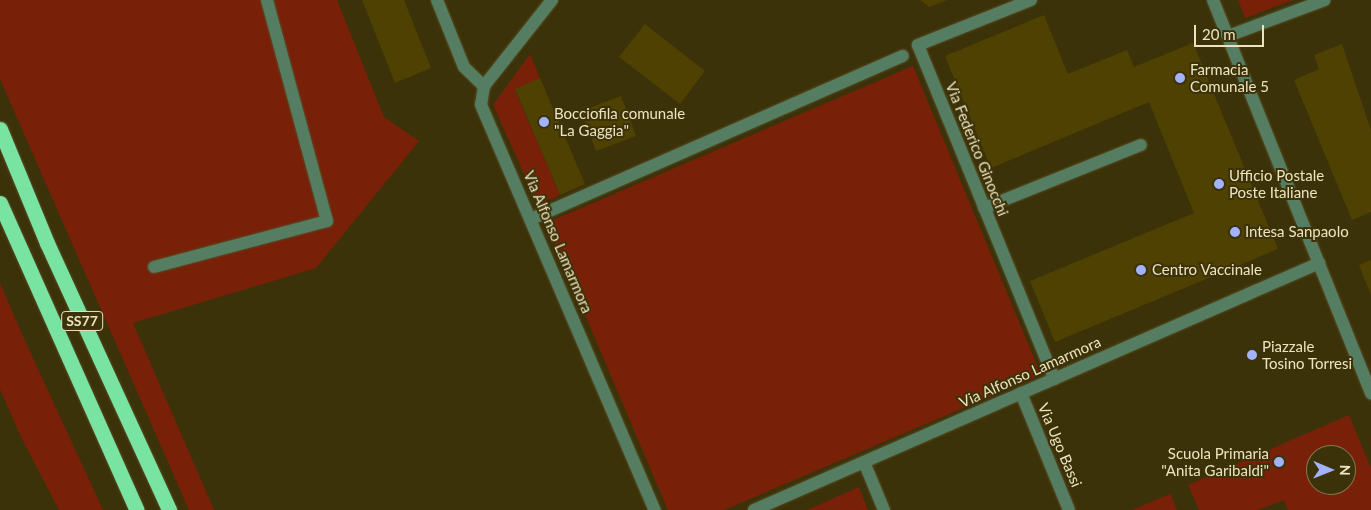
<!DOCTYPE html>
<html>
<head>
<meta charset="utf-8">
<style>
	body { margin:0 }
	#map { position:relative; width:1371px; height:510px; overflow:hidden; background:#3c3209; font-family:Lato,sans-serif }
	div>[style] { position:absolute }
	.green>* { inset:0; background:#792009 }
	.building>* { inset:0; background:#4f4101 }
	.roads { filter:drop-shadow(0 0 1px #584e26) drop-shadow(0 0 1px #584e26) }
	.minor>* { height:12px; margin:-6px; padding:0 6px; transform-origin:6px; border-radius:6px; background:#547d62 }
	.highway>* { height:15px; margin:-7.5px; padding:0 7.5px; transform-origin:7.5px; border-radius:7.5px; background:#79e4a1 }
	.dots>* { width:14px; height:14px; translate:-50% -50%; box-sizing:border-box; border:2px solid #3c3209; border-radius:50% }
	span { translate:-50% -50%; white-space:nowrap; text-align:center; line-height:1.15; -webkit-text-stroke:4px #3c3209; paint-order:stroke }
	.shield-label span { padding:1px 4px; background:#3c3209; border:1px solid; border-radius:4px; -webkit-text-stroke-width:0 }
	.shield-label { font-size:14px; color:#ede3c0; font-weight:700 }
	.poi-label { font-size:15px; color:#ede3c0 }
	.left { translate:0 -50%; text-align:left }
	.right { translate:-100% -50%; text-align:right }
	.street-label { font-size:15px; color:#ede3c0 }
	.north { position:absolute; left:1306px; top:445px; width:50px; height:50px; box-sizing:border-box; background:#3c3209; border:1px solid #837952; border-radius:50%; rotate:91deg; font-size:14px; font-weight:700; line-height:20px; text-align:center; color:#ede3c0 }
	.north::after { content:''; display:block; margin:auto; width:18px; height:22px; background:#a3b2fd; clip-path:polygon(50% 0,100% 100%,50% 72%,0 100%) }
	.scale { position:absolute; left:1194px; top:25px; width:70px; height:22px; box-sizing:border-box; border:2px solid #ede3c0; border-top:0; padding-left:6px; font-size:15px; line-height:18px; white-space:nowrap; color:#ede3c0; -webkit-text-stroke:4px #3c3209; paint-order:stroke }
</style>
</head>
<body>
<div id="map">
	<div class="green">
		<div style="clip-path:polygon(0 0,337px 0,384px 117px,419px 141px,316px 268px,133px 323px,214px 510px,189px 510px,0 79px)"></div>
		<div style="clip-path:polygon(1238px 0,1293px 0,1245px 18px)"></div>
		<div style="clip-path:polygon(530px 54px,540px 78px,515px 90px,560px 195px,538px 205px,493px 105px)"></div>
		<div style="clip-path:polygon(913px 66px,1041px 375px,724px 510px,668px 510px,546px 223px)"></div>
		<div style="clip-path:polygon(0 283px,21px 332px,103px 510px,59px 510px,21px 437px,0 389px)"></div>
		<div style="clip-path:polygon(evenodd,1349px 415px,1371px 468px,1371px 510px,1288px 510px,1284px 500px,1258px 510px,1199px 510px,1188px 485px,1349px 415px,1316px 455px,1346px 455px,1346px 485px,1316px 485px,1316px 455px)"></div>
		<div style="clip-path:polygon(859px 487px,868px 510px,807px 510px)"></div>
		<div style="clip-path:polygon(1170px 493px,1177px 510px,1132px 510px,1170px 494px)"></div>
	</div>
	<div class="building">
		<div style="clip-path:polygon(362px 0,404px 0,431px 68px,395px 83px)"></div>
		<div style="clip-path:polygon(920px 0,947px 0,929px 7px)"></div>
		<div style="clip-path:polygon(1044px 15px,1068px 74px,1127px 50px,1134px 67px,1193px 43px,1278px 249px,1055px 342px,1030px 281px,1194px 213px,1149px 102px,991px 168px,945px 56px)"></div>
		<div style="clip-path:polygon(645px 24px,705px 71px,680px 104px,619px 57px)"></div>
		<div style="clip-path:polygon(1342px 44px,1371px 130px,1371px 212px,1352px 220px,1294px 80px,1319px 69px,1314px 55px)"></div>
		<div style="clip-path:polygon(540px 78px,585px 184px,560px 195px,515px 89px)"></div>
		<div style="clip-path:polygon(621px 96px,636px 136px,596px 151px,581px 111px)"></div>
		<div style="clip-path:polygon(1371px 260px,1371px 295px,1359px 265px)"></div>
	</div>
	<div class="roads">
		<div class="minor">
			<div style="left:437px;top:0;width:72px;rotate:68.1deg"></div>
			<div style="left:464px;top:67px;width:28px;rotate:44deg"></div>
			<div style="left:552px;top:0;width:110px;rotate:128.3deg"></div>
			<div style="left:484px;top:86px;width:19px;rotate:99deg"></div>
			<div style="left:481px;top:105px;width:441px;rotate:66.8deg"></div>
			<div style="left:1031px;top:0;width:122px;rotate:158.3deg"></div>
			<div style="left:918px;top:45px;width:361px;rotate:67.8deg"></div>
			<div style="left:1213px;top:0;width:424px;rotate:68.1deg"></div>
			<div style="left:1228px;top:36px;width:103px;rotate:-20.4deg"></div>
			<div style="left:984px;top:208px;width:169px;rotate:-21.9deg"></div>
			<div style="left:531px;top:219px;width:406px;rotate:-23.7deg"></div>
			<div style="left:154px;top:267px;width:179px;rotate:-14.9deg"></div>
			<div style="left:327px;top:221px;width:229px;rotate:-105.2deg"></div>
			<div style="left:1021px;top:393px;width:126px;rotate:67.7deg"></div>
			<div style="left:864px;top:462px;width:52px;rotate:67.4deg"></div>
			<div style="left:754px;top:510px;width:617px;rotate:-23.61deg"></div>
		</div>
		<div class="highway">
			<div style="left:0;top:129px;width:123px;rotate:67.6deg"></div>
			<div style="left:47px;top:243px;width:294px;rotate:65.4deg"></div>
			<div style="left:0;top:203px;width:336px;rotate:66deg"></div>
		</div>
	</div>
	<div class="dots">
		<div style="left:1180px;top:78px;background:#a3b2fd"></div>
		<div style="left:544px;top:122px;background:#a3b2fd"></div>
		<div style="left:1219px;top:184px;background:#a3b2fd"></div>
		<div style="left:1235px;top:232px;background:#a3b2fd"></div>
		<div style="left:1141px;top:270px;background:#a3b2fd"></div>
		<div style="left:1252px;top:355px;background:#a3b2fd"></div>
		<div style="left:1279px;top:462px;background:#a3b2fd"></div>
	</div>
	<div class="shield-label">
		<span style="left:82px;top:321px">SS77</span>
	</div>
	<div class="poi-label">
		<span class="left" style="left:1190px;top:78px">Farmacia<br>Comunale 5</span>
		<span class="left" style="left:554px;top:122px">Bocciofila comunale<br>"La Gaggia"</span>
		<span class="left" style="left:1229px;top:184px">Ufficio Postale<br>Poste Italiane</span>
		<span class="left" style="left:1245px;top:232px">Intesa Sanpaolo</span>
		<span class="left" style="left:1152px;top:270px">Centro Vaccinale</span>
		<span class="left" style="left:1262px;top:355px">Piazzale<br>Tosino Torresi</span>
		<span class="right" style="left:1269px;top:462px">Scuola Primaria<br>"Anita Garibaldi"</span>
	</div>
	<div class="street-label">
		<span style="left:977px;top:149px;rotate:68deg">Via Federico Ginocchi</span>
		<span style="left:558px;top:242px;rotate:67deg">Via Alfonso Lamarmora</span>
		<span style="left:1030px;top:372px;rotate:-24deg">Via Alfonso Lamarmora</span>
		<span style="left:1060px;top:445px;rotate:67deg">Via Ugo Bassi</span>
	</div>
	<div class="north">N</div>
	<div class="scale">20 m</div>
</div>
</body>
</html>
